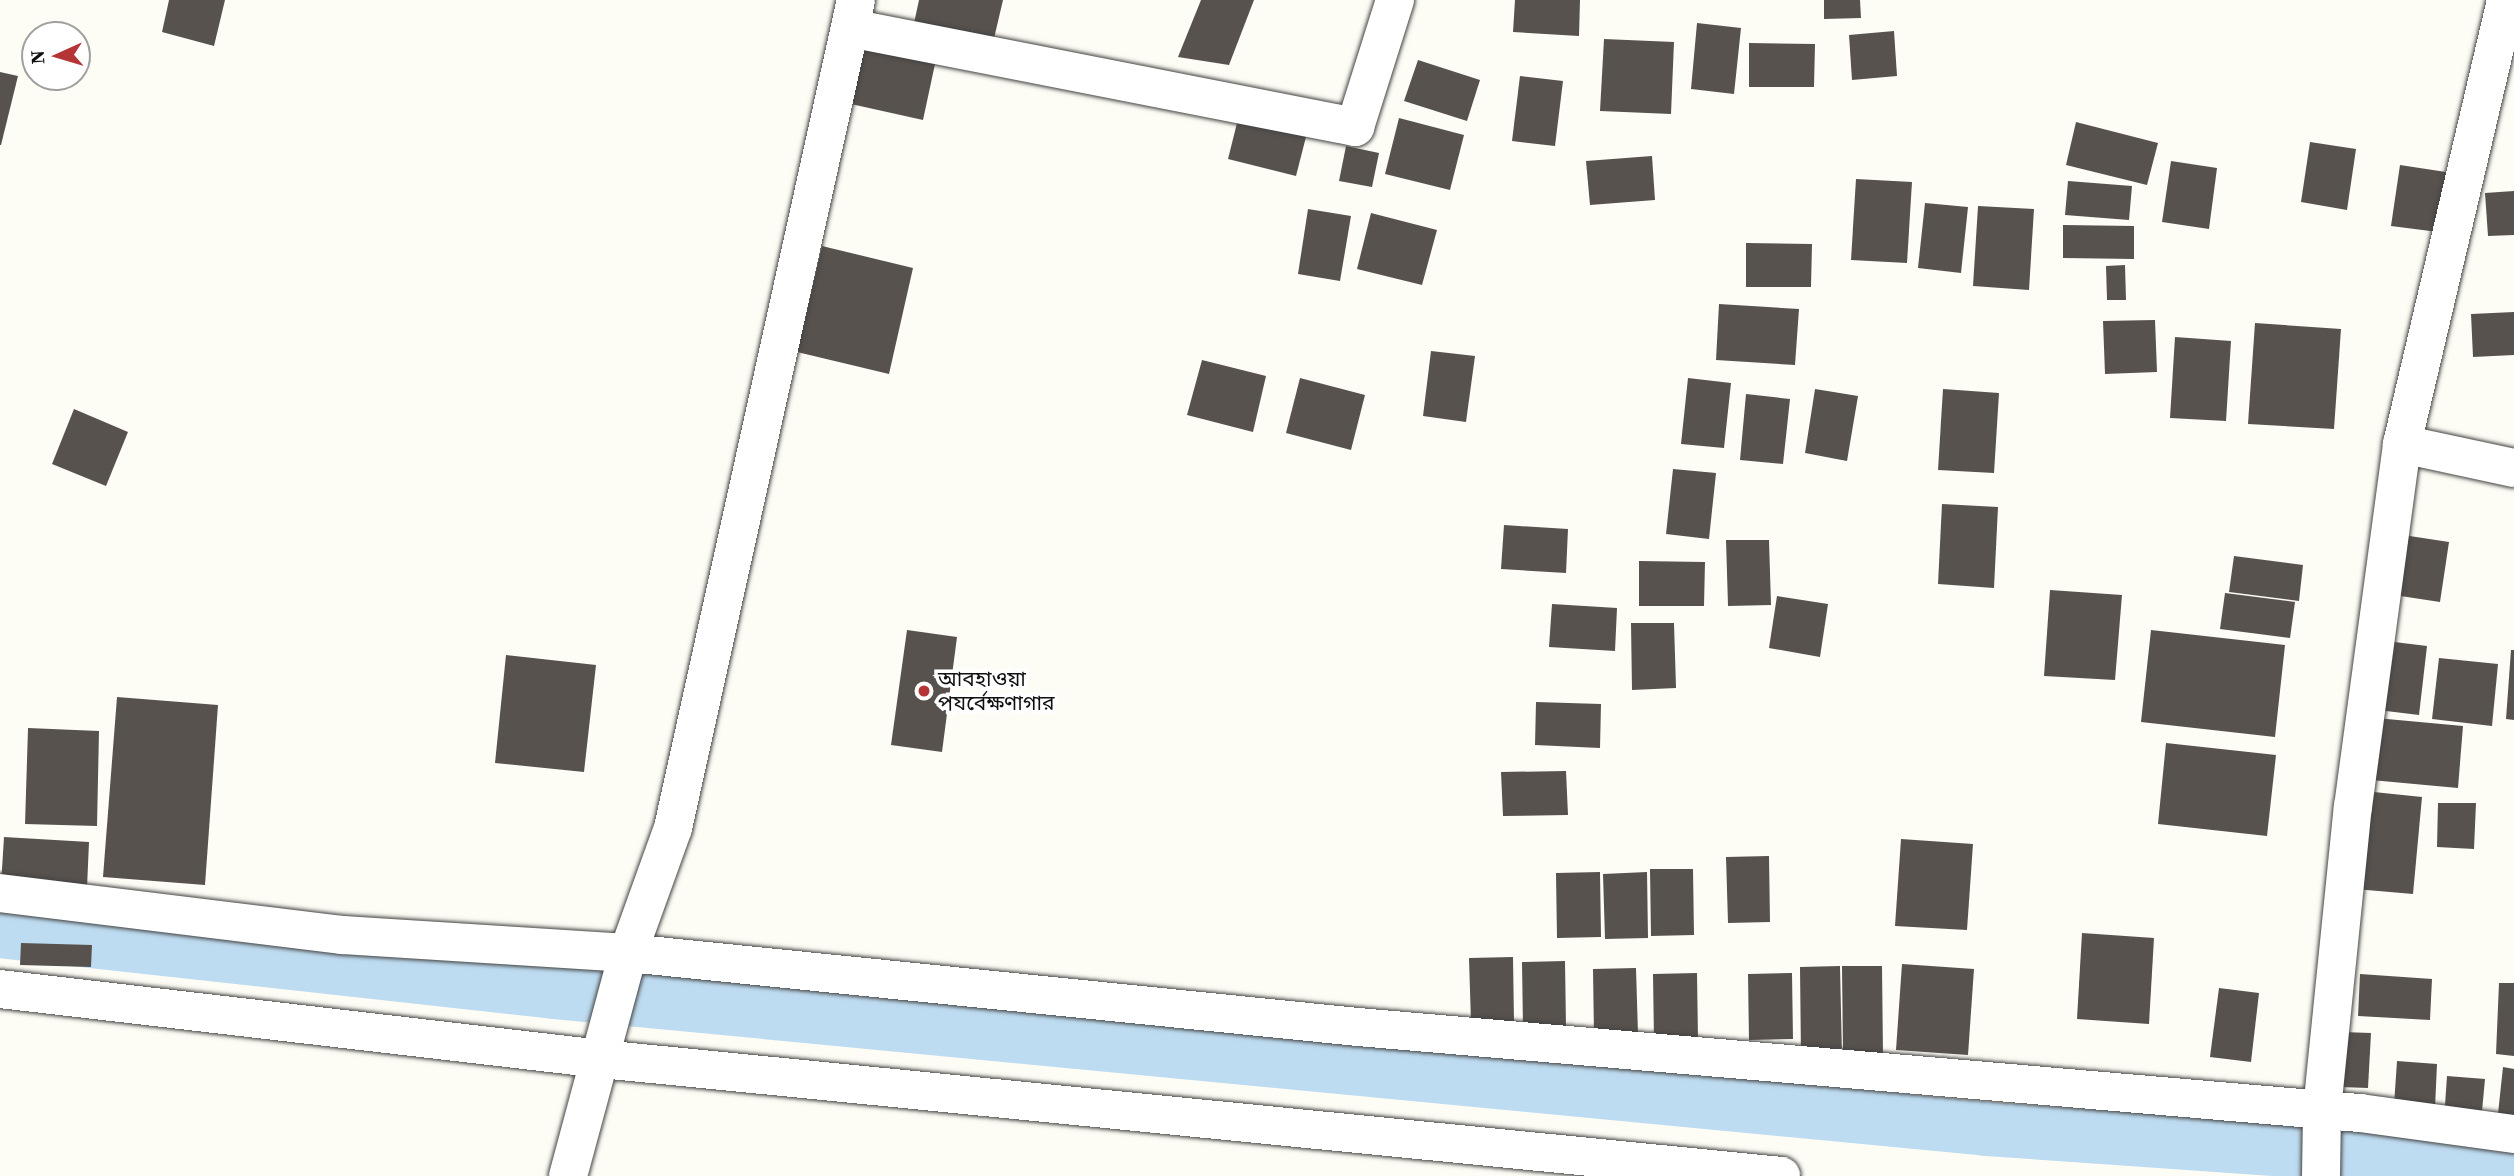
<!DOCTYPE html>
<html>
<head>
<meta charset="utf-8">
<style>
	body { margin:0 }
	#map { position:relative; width:2514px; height:1176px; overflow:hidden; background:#fefdf5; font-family:"Source Serif 4","Noto Sans Bengali",serif }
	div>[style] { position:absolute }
	.canal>* { height:54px; margin:-27px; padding:0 27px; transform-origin:27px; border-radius:27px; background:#bedcf1 }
	.building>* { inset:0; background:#58524e }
	.roads { filter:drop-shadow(0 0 2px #434343) drop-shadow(0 0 2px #434343) }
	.minor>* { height:38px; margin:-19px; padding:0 19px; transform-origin:19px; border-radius:19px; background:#fff }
	.dots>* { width:19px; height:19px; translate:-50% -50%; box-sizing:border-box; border:4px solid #fff; border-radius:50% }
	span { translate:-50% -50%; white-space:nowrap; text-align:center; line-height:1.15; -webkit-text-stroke:7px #fff; paint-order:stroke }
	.poi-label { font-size:21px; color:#101010 }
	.left { translate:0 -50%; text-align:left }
	.north { position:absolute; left:21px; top:21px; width:70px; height:70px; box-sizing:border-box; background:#fff; border:2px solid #9f9f9f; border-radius:50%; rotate:266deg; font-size:19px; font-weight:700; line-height:28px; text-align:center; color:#101010 }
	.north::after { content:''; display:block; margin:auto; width:24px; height:32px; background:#b53436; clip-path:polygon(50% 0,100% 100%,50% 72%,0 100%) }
</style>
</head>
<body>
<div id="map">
	<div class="canal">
		<div style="left:0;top:931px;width:558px;rotate:6.27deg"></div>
		<div style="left:555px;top:992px;width:1439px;rotate:5.46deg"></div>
		<div style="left:1987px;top:1129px;width:406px;rotate:4deg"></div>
		<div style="left:2392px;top:1157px;width:123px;rotate:7.9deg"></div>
	</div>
	<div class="building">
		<div style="clip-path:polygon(169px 0,225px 0,214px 46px,162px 32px)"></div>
		<div style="clip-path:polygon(919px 0,1003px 0,992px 47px,913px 28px)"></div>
		<div style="clip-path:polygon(1201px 0,1254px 0,1229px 65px,1178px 57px)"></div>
		<div style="clip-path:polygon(1515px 0,1580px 0,1579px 36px,1513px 32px)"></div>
		<div style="clip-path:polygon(1824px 0,1860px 0,1861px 18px,1824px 19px)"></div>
		<div style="clip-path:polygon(1697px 23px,1741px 28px,1734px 94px,1691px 89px)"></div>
		<div style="clip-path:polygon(1894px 31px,1897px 76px,1852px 80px,1849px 35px)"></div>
		<div style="clip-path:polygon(1604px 39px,1674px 42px,1671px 114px,1600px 111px)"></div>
		<div style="clip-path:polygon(1749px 43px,1815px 44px,1814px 87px,1749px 87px)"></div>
		<div style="clip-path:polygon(855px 45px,935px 64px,923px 120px,842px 102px)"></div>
		<div style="clip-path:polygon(1418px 60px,1480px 80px,1467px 121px,1404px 101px)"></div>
		<div style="clip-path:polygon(0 72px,18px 76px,1px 145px,0 145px)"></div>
		<div style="clip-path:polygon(1520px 76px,1563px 81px,1555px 146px,1512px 141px)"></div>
		<div style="clip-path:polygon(1240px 111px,1308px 129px,1296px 176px,1228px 159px)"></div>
		<div style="clip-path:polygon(1399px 118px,1464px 135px,1450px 190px,1385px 174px)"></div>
		<div style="clip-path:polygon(2076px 122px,2158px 143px,2147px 185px,2066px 165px)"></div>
		<div style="clip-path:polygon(2310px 142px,2356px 149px,2347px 210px,2301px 202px)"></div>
		<div style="clip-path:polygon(1346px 146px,1379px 153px,1372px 187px,1339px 181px)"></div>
		<div style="clip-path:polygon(1652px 156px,1655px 200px,1590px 205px,1586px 161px)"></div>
		<div style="clip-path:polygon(2171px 161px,2217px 168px,2209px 229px,2162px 222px)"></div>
		<div style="clip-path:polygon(2400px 165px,2446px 172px,2438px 232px,2391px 226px)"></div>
		<div style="clip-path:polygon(1856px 179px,1912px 182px,1907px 263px,1851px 260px)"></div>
		<div style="clip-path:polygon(2068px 181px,2132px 186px,2129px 220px,2065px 215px)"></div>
		<div style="clip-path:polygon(2514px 191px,2514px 235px,2488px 236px,2485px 193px)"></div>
		<div style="clip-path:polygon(1925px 203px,1968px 207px,1961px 273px,1918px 268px)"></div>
		<div style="clip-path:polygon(1978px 206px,2034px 209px,2029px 290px,1973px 286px)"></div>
		<div style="clip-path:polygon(1308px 209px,1351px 216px,1340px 281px,1298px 274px)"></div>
		<div style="clip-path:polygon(1371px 213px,1437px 230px,1422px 285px,1357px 269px)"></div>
		<div style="clip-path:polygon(2063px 225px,2134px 226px,2134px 259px,2063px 258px)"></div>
		<div style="clip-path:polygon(1746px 243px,1812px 244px,1811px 287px,1746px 287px)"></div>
		<div style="clip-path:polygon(822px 246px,913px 268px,889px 374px,797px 352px)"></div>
		<div style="clip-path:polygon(2125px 265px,2126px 300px,2107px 300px,2106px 266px)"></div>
		<div style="clip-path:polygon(1719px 304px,1799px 309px,1795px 365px,1716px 360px)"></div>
		<div style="clip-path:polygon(2514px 312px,2514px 355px,2473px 357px,2471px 314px)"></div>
		<div style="clip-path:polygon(2155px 320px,2157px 372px,2105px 374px,2103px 321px)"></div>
		<div style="clip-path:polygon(2255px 323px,2341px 329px,2334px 429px,2248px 424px)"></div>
		<div style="clip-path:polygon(2175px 337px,2231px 341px,2226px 421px,2170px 418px)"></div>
		<div style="clip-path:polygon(1431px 351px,1475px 356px,1466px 422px,1423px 416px)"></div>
		<div style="clip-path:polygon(1202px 360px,1266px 376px,1253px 432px,1187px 415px)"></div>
		<div style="clip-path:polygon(1300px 378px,1365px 395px,1351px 450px,1286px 433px)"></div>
		<div style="clip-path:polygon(1688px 378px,1731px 383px,1724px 448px,1681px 444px)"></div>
		<div style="clip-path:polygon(1815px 389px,1858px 396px,1847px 461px,1805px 453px)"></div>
		<div style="clip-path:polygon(1943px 389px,1999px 393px,1994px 473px,1938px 470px)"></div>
		<div style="clip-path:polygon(1746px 394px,1790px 399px,1783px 464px,1740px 460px)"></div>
		<div style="clip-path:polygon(74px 409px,128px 432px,106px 486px,52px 464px)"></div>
		<div style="clip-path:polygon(1673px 469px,1716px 473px,1709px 539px,1666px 534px)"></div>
		<div style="clip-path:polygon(1942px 504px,1998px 507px,1994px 588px,1938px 584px)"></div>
		<div style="clip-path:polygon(1504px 525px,1568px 529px,1566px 573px,1501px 569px)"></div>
		<div style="clip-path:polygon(2403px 535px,2449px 542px,2440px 602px,2394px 595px)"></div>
		<div style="clip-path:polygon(1726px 540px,1769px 540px,1771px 605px,1728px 606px)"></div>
		<div style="clip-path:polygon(2234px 556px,2303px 565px,2299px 601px,2229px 592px)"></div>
		<div style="clip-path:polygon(1639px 561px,1705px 562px,1704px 606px,1639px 606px)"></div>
		<div style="clip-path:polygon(2050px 590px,2122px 595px,2115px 680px,2044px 676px)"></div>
		<div style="clip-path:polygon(2225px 593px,2295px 602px,2290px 638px,2220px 629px)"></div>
		<div style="clip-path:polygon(1777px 596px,1828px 604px,1820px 657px,1769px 648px)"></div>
		<div style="clip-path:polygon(1552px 604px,1617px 608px,1615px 651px,1549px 647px)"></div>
		<div style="clip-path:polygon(1631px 623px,1674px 623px,1676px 688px,1632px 690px)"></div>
		<div style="clip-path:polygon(907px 630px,957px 637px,942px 752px,891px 745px)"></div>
		<div style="clip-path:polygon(2151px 630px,2285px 645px,2275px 737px,2141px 722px)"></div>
		<div style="clip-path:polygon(2386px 641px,2427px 646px,2419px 715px,2378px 710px)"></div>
		<div style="clip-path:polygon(2511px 650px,2514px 650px,2514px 720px,2506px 719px)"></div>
		<div style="clip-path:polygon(506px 655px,596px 665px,584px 772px,495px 763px)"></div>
		<div style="clip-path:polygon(2439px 658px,2498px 664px,2492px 726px,2432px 719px)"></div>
		<div style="clip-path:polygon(117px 697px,218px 705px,205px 885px,103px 877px)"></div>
		<div style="clip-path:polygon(1536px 702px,1601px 704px,1600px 748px,1535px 745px)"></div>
		<div style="clip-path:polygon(2376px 718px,2463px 726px,2458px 788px,2371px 780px)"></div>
		<div style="clip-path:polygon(28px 728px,99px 731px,97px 826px,25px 824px)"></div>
		<div style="clip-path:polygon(2166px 743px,2276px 755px,2267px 836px,2158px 824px)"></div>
		<div style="clip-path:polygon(1566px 771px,1568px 815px,1503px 816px,1501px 772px)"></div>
		<div style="clip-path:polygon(2364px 791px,2422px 797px,2413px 894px,2355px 889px)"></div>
		<div style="clip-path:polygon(2438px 803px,2476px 803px,2474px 849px,2437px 847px)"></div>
		<div style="clip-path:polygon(4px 837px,89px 842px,87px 888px,1px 885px)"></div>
		<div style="clip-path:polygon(1901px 839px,1973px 844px,1967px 930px,1895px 926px)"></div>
		<div style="clip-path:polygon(1769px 856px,1770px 922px,1728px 923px,1726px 857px)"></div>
		<div style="clip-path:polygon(1650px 869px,1693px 869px,1694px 935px,1651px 936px)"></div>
		<div style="clip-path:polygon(1600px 872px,1601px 937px,1557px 938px,1556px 873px)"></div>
		<div style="clip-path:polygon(1647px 872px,1648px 938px,1605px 939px,1603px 874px)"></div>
		<div style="clip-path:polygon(2082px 933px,2154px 938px,2149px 1024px,2077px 1019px)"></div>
		<div style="clip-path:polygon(21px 943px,92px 945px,91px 967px,20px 965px)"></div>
		<div style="clip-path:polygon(1513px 957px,1514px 1022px,1471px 1023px,1469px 958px)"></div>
		<div style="clip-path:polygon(1565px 961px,1566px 1027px,1523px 1028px,1522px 962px)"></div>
		<div style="clip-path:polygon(1902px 964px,1974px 969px,1968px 1055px,1896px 1050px)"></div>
		<div style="clip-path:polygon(1840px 966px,1842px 1056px,1801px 1057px,1800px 967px)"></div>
		<div style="clip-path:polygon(1842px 966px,1882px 966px,1883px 1055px,1843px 1055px)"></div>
		<div style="clip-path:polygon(1636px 968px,1638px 1034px,1594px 1035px,1593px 969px)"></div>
		<div style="clip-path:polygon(1697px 973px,1698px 1039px,1654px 1040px,1653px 974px)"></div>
		<div style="clip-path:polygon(1792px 973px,1793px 1039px,1749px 1040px,1748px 974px)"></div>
		<div style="clip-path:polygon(2360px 974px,2432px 979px,2430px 1020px,2358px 1016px)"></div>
		<div style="clip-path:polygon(2499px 983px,2514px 983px,2514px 1056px,2496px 1054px)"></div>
		<div style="clip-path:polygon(2219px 988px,2259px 993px,2251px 1062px,2210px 1057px)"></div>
		<div style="clip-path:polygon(2342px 1032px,2371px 1033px,2368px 1088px,2340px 1087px)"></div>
		<div style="clip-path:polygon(2397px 1061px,2437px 1064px,2435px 1108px,2394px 1105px)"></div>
		<div style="clip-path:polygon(2503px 1067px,2514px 1069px,2514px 1125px,2497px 1123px)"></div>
		<div style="clip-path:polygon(2447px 1076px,2485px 1079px,2481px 1122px,2444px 1120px)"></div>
	</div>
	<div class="roads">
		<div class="minor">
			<div style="left:850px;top:28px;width:515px;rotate:11.09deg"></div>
			<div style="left:1355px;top:127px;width:133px;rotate:-72.5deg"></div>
			<div style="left:2402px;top:444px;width:115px;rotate:12.1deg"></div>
			<div style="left:0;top:893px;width:345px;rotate:7deg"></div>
			<div style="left:342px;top:935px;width:287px;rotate:3.6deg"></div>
			<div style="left:628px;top:953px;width:734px;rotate:5.79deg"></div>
			<div style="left:1358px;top:1027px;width:1006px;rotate:4.91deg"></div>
			<div style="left:2360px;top:1113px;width:155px;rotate:7.8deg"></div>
			<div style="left:0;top:989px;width:605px;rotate:6.64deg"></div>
			<div style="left:601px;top:1059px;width:1186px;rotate:5.66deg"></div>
			<div style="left:568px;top:1176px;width:231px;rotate:-74.9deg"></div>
			<div style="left:628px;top:953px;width:133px;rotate:-70.2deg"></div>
			<div style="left:673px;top:828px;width:848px;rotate:-77.54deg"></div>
			<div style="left:2321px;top:1176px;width:66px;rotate:-89.1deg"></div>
			<div style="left:2322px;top:1110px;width:305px;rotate:-84.2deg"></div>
			<div style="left:2353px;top:807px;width:366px;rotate:-82.3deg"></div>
			<div style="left:2402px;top:444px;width:456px;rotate:-76.8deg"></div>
		</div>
	</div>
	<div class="dots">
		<div style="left:924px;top:691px;background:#b53436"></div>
	</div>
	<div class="poi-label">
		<span class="left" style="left:938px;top:691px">আবহাওয়া<br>পযর্বেক্ষণাগার</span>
	</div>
	<div class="north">N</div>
</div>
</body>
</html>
